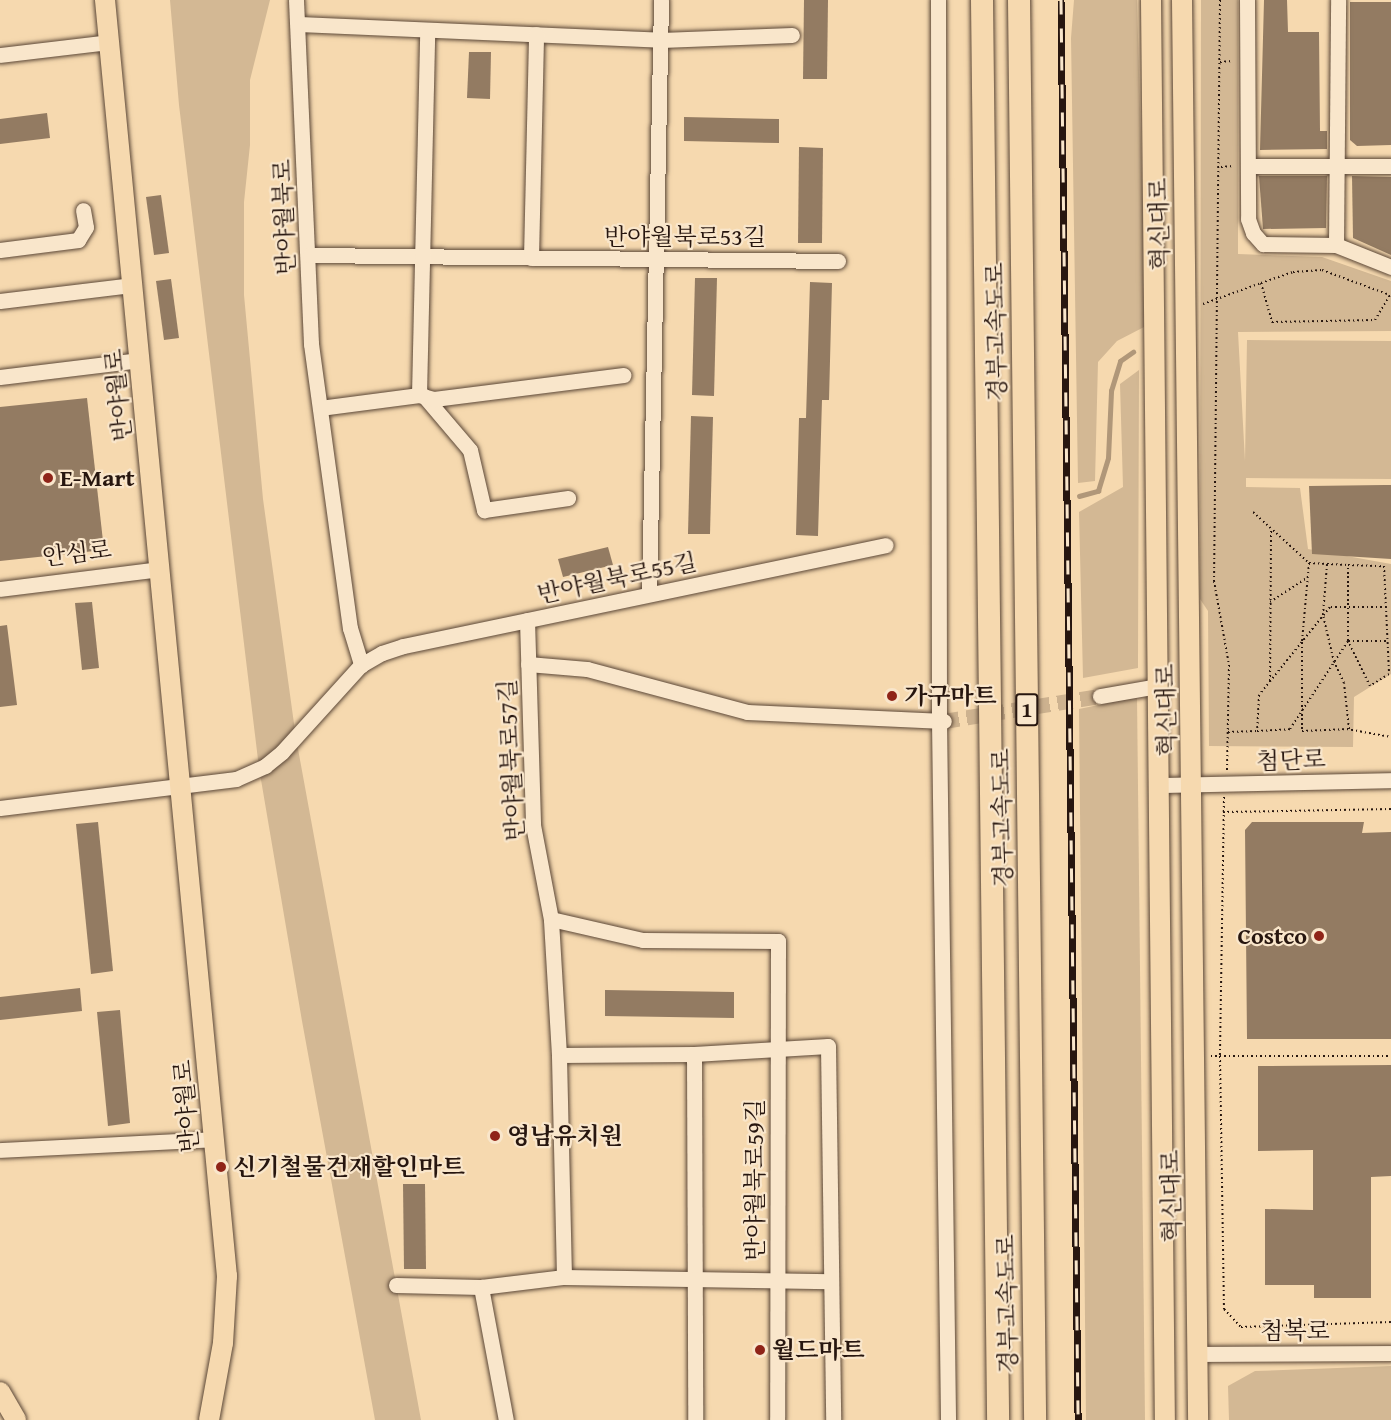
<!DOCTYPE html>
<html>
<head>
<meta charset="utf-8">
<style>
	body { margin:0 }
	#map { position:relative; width:1391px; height:1420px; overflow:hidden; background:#f6d9af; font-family:"Gentium Book Plus","Noto Serif KR",serif }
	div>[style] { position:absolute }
	.green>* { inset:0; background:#d3b894 }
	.stream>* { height:4.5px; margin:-2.25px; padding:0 2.25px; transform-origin:2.25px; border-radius:2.25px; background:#b09779 }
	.building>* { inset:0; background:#937b62 }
	.minor-tunnel>* { height:15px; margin-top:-7.5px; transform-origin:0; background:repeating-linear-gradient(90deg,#cdb28f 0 15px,transparent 0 23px) }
	.path>* { height:2px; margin-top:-1px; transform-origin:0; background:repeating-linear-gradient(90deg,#27160f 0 1.5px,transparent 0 4.5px) }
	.roads { filter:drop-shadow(0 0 2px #5b4737) drop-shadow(0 0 2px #5b4737) }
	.minor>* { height:15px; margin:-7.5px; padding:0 7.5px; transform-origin:7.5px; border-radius:7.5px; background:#f9e6cb }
	.major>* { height:20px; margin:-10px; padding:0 10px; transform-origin:10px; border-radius:10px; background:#f6d9af }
	.highway>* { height:22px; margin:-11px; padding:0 11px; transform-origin:11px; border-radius:11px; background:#f6d9af }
	.rail>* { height:7px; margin-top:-3.5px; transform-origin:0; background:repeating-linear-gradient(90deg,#f9e6cb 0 14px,#27160f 0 28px); box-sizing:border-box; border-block:2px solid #27160f }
	.dots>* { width:16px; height:16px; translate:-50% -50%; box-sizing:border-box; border:3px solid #f9e6cb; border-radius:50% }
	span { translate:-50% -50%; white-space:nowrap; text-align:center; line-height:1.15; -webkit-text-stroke:4.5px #f9e6cb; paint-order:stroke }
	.shield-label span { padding:2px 4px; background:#f9e6cb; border:2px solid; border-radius:4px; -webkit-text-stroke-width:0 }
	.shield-label { font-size:22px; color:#27160f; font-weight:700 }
	.street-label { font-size:24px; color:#27160f }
	.poi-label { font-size:24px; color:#27160f; font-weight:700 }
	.left { translate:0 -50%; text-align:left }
	.right { translate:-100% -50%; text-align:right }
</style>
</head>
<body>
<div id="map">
	<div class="green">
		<div style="clip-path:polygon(170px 0,270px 0,250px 80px,250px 145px,244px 202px,244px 295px,263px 499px,296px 738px,421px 1420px,375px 1420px,302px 1021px,259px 768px,179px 105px)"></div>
		<div style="clip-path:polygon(1074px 0,1137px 0,1146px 326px,1117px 341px,1098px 362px,1095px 481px,1078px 483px,1071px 38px)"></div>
		<div style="clip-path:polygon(1201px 0,1238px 0,1238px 254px,1322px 257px,1391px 281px,1391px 331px,1238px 332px,1245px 461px,1247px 340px,1391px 341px,1391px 479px,1246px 478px,1246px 487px,1300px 488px,1308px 549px,1391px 564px,1391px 674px,1354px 697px,1353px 747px,1209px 746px,1208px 611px,1200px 599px)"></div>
		<div style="clip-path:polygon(1139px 370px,1138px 668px,1083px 678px,1079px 512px,1123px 487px,1120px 384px)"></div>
		<div style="clip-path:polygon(1137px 697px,1145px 1420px,1086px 1420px,1079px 709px)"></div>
		<div style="clip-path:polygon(1391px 1366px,1391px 1420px,1229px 1420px,1228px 1386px,1255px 1371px)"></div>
	</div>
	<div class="stream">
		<div style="left:1079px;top:496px;width:20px;rotate:-15deg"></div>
		<div style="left:1098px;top:491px;width:34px;rotate:-73deg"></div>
		<div style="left:1108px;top:458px;width:67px;rotate:-87.4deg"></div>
		<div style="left:1111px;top:391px;width:31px;rotate:-73deg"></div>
		<div style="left:1120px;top:361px;width:16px;rotate:-35deg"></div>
	</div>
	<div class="building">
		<div style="clip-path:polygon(804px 0,828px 0,827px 79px,803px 79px)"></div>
		<div style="clip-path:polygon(1264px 0,1287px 0,1288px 32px,1319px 32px,1320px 131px,1327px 131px,1327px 149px,1260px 150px)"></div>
		<div style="clip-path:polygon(1350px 2px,1391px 2px,1391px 145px,1357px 146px,1350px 140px)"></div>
		<div style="clip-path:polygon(469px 52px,491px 52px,490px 99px,467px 98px)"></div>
		<div style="clip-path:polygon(47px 113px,50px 138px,0 144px,0 119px)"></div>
		<div style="clip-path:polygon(684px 117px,779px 119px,779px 143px,684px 141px)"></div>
		<div style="clip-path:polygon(799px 147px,823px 148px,822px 243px,798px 243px)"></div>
		<div style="clip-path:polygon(1259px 176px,1327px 176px,1326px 228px,1263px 229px)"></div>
		<div style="clip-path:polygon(1352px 176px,1391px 177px,1391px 255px,1353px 238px)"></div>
		<div style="clip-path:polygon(161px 195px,169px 253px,154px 255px,146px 197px)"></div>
		<div style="clip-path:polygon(695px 278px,717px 278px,714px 396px,692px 395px)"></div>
		<div style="clip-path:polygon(171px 279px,179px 338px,164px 340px,156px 281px)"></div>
		<div style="clip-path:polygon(810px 282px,832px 283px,829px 400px,822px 400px,818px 536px,796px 535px,799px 418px,806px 418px)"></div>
		<div style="clip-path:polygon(87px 398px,104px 550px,0 561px,0 407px)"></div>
		<div style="clip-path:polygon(691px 416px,713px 417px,710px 534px,688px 534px)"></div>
		<div style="clip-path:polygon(1384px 485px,1391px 485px,1391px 559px,1312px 554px,1309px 486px)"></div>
		<div style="clip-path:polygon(608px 547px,613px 565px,563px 577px,558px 559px)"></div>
		<div style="clip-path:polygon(92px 602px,99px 668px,82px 670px,75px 603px)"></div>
		<div style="clip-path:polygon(7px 625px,17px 705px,0 707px,0 626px)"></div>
		<div style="clip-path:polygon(98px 822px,113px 971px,91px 974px,76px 824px)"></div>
		<div style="clip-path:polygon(1252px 822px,1364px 822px,1362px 833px,1391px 832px,1391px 1039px,1247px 1039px,1245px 830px)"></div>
		<div style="clip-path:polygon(80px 988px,82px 1011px,0 1020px,0 997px)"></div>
		<div style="clip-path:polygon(605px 990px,734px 992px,734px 1018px,605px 1016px)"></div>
		<div style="clip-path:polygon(120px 1010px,130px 1123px,108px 1126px,97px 1012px)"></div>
		<div style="clip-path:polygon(1391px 1065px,1391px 1176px,1371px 1177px,1371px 1298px,1314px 1298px,1314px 1285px,1265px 1285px,1265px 1209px,1313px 1210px,1313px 1150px,1258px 1151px,1258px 1066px)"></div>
		<div style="clip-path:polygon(403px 1184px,425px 1184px,426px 1269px,404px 1269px)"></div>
	</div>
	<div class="minor-tunnel">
		<div style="left:944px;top:721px;width:158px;rotate:-9.1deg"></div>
	</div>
	<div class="path">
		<div style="left:1220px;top:0;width:581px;rotate:90.59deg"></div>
		<div style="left:1214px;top:581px;width:85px;rotate:79.9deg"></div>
		<div style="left:1229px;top:665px;width:105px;rotate:91.1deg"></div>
		<div style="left:1220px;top:62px;width:12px;rotate:-5deg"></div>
		<div style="left:1221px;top:167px;width:12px;rotate:-5deg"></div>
		<div style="left:1261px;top:283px;width:34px;rotate:-19deg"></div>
		<div style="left:1293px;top:272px;width:29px;rotate:-4deg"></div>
		<div style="left:1322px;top:270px;width:72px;rotate:20.2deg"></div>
		<div style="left:1203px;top:304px;width:62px;rotate:-19.9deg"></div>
		<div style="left:1261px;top:283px;width:41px;rotate:74.2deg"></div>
		<div style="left:1272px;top:322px;width:103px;rotate:-1.1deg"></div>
		<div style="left:1375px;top:320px;width:31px;rotate:-59deg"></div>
		<div style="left:1253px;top:512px;width:76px;rotate:42.3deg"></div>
		<div style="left:1309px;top:563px;width:39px;rotate:3deg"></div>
		<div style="left:1348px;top:565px;width:36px;rotate:2deg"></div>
		<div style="left:1384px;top:566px;width:108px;rotate:87.3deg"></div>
		<div style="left:1389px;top:674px;width:22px;rotate:148deg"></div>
		<div style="left:1370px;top:686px;width:50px;rotate:-116.1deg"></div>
		<div style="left:1348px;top:641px;width:76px;rotate:-90deg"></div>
		<div style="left:1309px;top:563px;width:79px;rotate:95.1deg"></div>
		<div style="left:1302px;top:642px;width:89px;rotate:90deg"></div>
		<div style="left:1302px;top:731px;width:47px;rotate:-2.4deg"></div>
		<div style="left:1349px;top:729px;width:46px;rotate:-96.2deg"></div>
		<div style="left:1344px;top:683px;width:23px;rotate:-115deg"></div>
		<div style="left:1334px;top:662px;width:48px;rotate:-103.2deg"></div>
		<div style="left:1323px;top:615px;width:51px;rotate:-85.5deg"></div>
		<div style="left:1270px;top:602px;width:45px;rotate:-33.3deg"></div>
		<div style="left:1386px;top:607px;width:56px;rotate:180deg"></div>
		<div style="left:1330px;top:607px;width:113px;rotate:128.9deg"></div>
		<div style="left:1259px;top:695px;width:36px;rotate:93deg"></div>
		<div style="left:1257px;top:731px;width:33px;rotate:-3deg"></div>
		<div style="left:1290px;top:729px;width:105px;rotate:-56.6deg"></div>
		<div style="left:1348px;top:641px;width:39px"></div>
		<div style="left:1270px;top:681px;width:152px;rotate:-89.6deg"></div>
		<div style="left:1347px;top:729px;width:45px;rotate:10.3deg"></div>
		<div style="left:1228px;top:732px;width:29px;rotate:-2deg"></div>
		<div style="left:1224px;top:797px;width:259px;rotate:90.9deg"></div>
		<div style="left:1220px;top:1056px;width:253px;rotate:89.1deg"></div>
		<div style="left:1224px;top:1309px;width:25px;rotate:47deg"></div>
		<div style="left:1241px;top:1327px;width:150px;rotate:-1.9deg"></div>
		<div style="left:1223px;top:812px;width:168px;rotate:-1deg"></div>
		<div style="left:1211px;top:1056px;width:180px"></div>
	</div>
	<div class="roads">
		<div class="minor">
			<div style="left:296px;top:0;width:344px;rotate:87.5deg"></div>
			<div style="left:311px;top:344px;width:287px;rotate:82.2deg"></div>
			<div style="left:350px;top:628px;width:39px;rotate:73deg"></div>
			<div style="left:938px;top:0;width:720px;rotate:89.92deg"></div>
			<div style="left:939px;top:720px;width:700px;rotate:89.26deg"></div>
			<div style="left:1247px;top:0;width:219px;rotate:89.7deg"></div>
			<div style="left:1248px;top:219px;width:15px;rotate:70deg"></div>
			<div style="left:1253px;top:233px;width:15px;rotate:48deg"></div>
			<div style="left:1263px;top:244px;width:73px;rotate:0.8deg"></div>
			<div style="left:1336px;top:245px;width:59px;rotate:21.8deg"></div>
			<div style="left:299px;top:24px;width:362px;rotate:2.5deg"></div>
			<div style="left:661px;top:40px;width:131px;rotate:-2.2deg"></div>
			<div style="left:0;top:55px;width:110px;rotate:-6.8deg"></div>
			<div style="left:1248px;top:166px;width:143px"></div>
			<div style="left:1336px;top:245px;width:245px;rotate:-89.5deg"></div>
			<div style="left:0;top:250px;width:79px;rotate:-7.3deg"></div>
			<div style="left:78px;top:240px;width:15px;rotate:-58deg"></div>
			<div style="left:86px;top:227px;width:17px;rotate:-100deg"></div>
			<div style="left:310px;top:255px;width:528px;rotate:0.65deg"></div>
			<div style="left:531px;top:258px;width:224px;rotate:-88.7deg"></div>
			<div style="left:0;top:301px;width:134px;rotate:-6.9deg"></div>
			<div style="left:0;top:377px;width:141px;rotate:-6.9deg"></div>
			<div style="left:419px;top:395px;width:365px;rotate:-88.7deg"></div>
			<div style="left:424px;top:396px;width:71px;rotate:49.6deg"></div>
			<div style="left:470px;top:450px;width:62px;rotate:76.9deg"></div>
			<div style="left:484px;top:510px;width:85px;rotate:-8.1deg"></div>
			<div style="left:320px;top:408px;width:100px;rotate:-7.5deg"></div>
			<div style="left:419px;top:395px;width:16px;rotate:15deg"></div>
			<div style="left:434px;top:399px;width:191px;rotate:-7.2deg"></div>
			<div style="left:0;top:589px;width:162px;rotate:-7.1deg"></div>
			<div style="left:649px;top:594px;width:594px;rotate:-88.84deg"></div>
			<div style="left:527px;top:620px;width:205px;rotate:88.3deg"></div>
			<div style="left:533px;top:825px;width:96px;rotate:79.2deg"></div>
			<div style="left:551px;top:919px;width:94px;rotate:12.9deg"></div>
			<div style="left:643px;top:940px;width:135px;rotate:0.4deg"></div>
			<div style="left:778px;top:941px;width:479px;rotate:90.1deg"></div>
			<div style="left:528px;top:664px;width:59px;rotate:4.8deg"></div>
			<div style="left:587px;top:669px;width:166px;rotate:15deg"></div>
			<div style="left:747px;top:712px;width:197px;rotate:2.6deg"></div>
			<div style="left:1100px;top:696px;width:59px;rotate:-9.8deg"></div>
			<div style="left:1159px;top:785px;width:232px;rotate:-1.2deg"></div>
			<div style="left:0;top:808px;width:238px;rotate:-7deg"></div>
			<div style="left:236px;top:779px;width:32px;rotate:-24deg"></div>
			<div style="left:265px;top:766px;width:22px;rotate:-39deg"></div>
			<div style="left:282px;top:752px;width:118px;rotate:-47.8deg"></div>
			<div style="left:361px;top:665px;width:24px;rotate:-30deg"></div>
			<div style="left:382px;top:653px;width:22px;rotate:-18deg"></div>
			<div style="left:403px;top:646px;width:493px;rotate:-11.8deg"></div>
			<div style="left:694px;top:1054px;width:134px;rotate:-3.4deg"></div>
			<div style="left:828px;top:1046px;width:374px;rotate:89.2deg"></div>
			<div style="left:559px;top:1055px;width:135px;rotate:-0.4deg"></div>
			<div style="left:694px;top:1054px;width:366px;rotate:89.8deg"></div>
			<div style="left:0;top:1150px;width:215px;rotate:-2.9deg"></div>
			<div style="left:564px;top:1277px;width:267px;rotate:0.9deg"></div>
			<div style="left:396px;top:1285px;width:85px;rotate:1.3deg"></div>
			<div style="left:481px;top:1287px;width:84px;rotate:-6.9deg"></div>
			<div style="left:564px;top:1277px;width:222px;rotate:-91.3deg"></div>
			<div style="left:559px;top:1055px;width:136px;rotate:-93.4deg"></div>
			<div style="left:481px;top:1287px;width:135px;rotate:79.4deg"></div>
			<div style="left:1198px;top:1354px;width:193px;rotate:-0.3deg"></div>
		</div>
		<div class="major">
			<div style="left:105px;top:0;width:1282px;rotate:84.54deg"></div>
			<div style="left:227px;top:1276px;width:67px;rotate:93.4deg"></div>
			<div style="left:223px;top:1343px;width:78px;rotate:100.3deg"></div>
			<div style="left:1151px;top:0;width:1420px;rotate:89.44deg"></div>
			<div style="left:1182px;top:0;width:1420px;rotate:89.35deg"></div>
			<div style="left:0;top:1392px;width:32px;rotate:60deg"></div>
		</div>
		<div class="highway">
			<div style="left:982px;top:0;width:1420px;rotate:89.35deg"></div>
			<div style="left:1019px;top:0;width:1420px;rotate:89.35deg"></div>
		</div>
	</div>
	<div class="rail">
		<div style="left:1061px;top:0;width:1420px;rotate:89.31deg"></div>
	</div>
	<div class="dots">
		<div style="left:48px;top:478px;background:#8f2418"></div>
		<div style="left:892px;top:696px;background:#8f2418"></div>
		<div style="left:1319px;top:936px;background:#8f2418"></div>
		<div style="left:495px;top:1136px;background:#8f2418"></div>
		<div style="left:221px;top:1167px;background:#8f2418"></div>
		<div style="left:760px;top:1350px;background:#8f2418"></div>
	</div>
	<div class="shield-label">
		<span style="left:1027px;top:710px">1</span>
	</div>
	<div class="street-label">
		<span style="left:284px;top:217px;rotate:-92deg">반야월북로</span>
		<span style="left:1159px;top:224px;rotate:-91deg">혁신대로</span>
		<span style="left:685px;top:237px">반야월북로53길</span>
		<span style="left:996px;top:332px;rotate:-91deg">경부고속도로</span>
		<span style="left:118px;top:395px;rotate:-96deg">반야월로</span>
		<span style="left:77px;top:553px;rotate:-7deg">안심로</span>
		<span style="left:617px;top:578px;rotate:-12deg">반야월북로55길</span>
		<span style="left:1166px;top:710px;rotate:-91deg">혁신대로</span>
		<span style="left:511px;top:760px;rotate:-93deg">반야월북로57길</span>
		<span style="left:1291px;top:760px;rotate:-2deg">첨단로</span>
		<span style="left:1002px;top:818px;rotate:-91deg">경부고속도로</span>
		<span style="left:186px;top:1106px;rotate:-95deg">반야월로</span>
		<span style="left:755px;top:1180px;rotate:-90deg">반야월북로59길</span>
		<span style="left:1171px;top:1196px;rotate:-91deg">혁신대로</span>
		<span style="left:1007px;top:1304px;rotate:-91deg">경부고속도로</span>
		<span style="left:1295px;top:1331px">첨복로</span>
	</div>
	<div class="poi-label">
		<span class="left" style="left:60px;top:478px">E-Mart</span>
		<span class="left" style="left:904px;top:696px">가구마트</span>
		<span class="right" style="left:1307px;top:936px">Costco</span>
		<span class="left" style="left:507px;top:1136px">영남유치원</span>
		<span class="left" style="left:233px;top:1167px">신기철물건재할인마트</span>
		<span class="left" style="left:772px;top:1350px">월드마트</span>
	</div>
</div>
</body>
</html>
